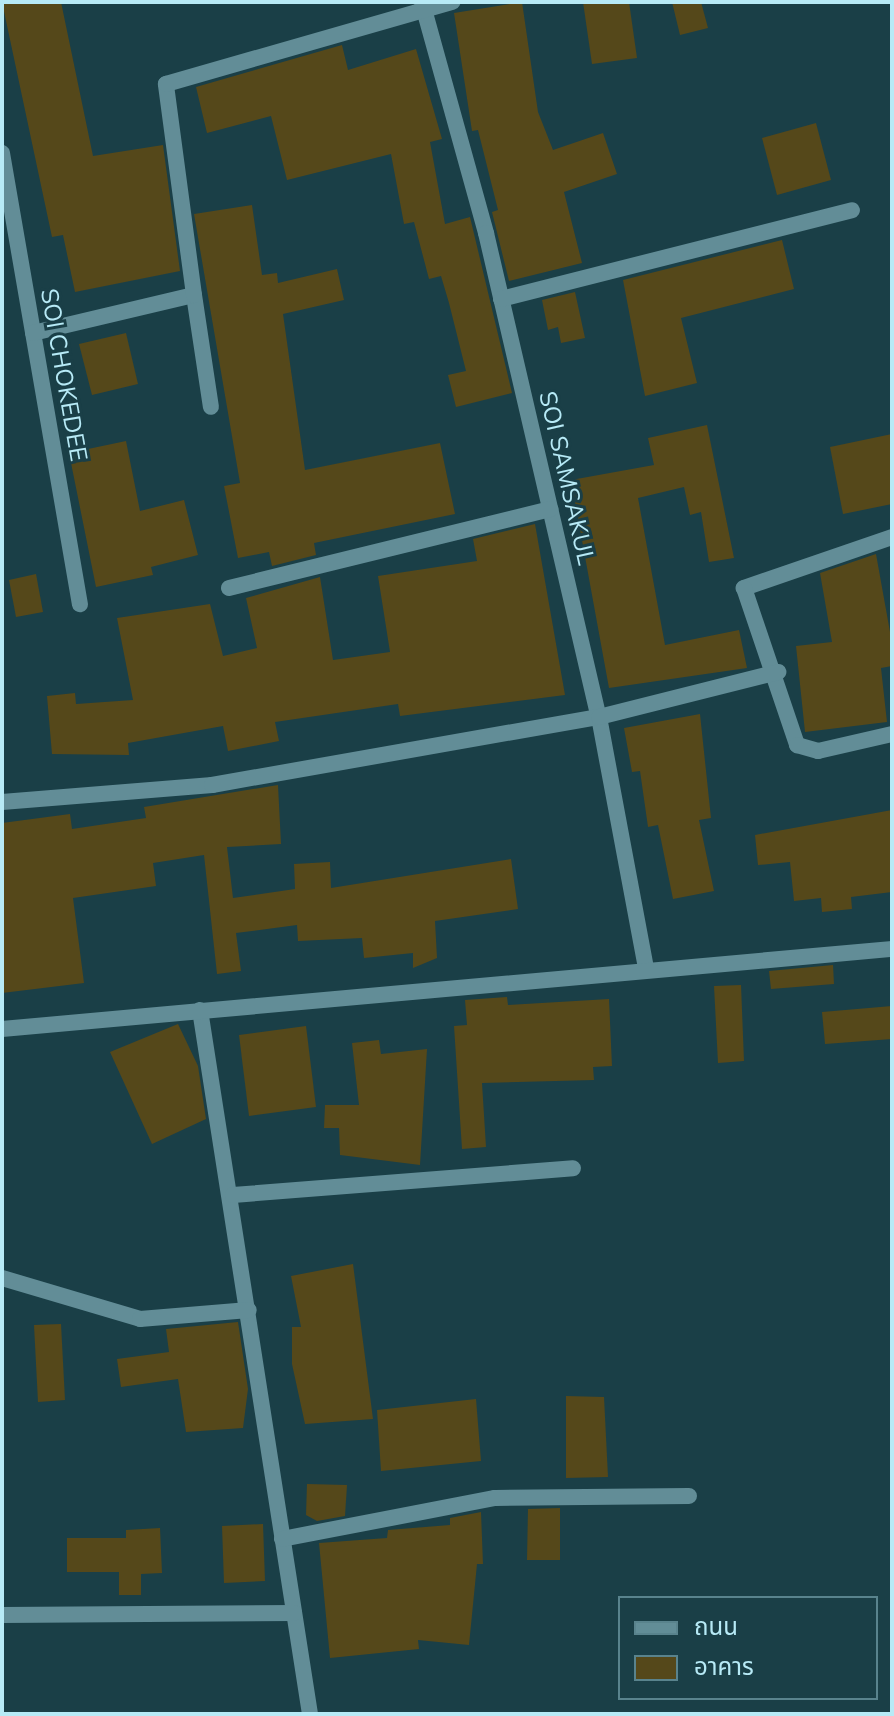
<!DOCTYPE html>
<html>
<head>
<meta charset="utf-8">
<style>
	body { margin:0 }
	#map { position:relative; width:894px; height:1716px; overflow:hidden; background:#1a3f47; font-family:Mulish,"Noto Sans Thai",sans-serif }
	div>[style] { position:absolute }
	.building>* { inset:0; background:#55481a }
	.street>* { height:16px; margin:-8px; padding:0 8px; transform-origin:8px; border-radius:8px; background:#628d97 }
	span { translate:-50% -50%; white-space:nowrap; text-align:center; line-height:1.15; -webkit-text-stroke:6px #1a3f47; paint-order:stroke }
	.street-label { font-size:24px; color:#b7eaf6 }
	.frame { position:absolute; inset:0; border:4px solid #b7eaf6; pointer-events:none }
	.legend { position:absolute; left:618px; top:1596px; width:260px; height:104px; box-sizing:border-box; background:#1a3f47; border:2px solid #59838d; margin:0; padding:10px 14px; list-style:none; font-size:24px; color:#b7eaf6 }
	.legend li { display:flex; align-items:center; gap:16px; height:40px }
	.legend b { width:40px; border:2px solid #59838d }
</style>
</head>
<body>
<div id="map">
	<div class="building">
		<div style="clip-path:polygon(2px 2px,61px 2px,93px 156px,163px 145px,180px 271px,75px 292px,63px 235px,52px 237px)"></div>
		<div style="clip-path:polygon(522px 2px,538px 112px,553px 150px,603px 133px,617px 174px,564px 192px,582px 263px,509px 281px,492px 212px,498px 210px,478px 130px,472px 131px,454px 13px)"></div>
		<div style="clip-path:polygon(583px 2px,629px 2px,637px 58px,592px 64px)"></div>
		<div style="clip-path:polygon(672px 2px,701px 2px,708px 28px,680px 35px)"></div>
		<div style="clip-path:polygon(342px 45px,348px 70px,416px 49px,442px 139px,430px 142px,445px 224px,470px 217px,512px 393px,456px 407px,448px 375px,466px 371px,449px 303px,441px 276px,429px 279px,414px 222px,404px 224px,391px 154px,287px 180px,271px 116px,207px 133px,196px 87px)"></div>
		<div style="clip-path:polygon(816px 123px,831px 180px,777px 195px,762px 138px)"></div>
		<div style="clip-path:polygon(252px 205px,262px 275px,277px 273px,278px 283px,337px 269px,344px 300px,283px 314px,305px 470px,440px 443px,455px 514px,314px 543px,316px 555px,272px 566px,269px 552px,238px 558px,224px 486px,240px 483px,194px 214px)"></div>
		<div style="clip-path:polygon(782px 240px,794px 289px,681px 318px,697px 383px,645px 396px,623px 280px)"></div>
		<div style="clip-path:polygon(575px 292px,585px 338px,561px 343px,558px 327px,548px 330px,542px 300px)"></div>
		<div style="clip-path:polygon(126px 333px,138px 384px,92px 395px,79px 344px)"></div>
		<div style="clip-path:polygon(707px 425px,734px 558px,709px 562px,701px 512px,690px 515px,684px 487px,638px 498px,665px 645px,739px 630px,747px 668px,609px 688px,571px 480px,654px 465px,648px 438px)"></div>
		<div style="clip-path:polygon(892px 434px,892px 504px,843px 514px,830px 447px)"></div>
		<div style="clip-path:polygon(126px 441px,140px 511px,184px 500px,198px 555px,151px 567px,153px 575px,96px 587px,69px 453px)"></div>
		<div style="clip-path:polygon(535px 524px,565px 695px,400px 716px,398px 704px,275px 722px,279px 741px,228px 751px,223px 726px,128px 743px,129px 755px,52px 754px,47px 696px,75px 693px,76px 704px,133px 700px,117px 618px,210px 604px,223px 656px,257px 648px,246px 598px,320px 577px,333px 660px,390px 652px,378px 576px,477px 561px,473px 539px)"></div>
		<div style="clip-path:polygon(876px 554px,892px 643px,892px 666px,881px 668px,887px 722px,805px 732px,796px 646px,832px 642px,820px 573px)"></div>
		<div style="clip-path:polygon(36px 574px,43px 612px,16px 617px,9px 580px)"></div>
		<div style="clip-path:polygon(700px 714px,711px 818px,699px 820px,714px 891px,673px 899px,658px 825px,648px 827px,640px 771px,632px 772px,624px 728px)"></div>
		<div style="clip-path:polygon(278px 785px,281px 844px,227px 847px,233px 898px,295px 889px,294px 864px,330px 862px,331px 888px,511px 859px,518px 909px,435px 921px,437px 958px,413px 968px,413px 953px,364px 958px,362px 938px,298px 941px,297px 925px,236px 933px,241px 971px,217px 974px,204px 855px,153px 863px,156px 886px,73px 898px,84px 983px,2px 993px,2px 823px,70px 814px,72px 829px,146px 818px,144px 807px)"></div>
		<div style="clip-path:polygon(892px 810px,892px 892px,851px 897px,852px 909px,822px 912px,821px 898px,794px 901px,790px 862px,758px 865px,755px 835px)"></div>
		<div style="clip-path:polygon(833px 965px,834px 984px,771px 989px,769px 971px)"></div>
		<div style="clip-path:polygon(741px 985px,744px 1061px,718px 1063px,714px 986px)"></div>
		<div style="clip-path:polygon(507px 997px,508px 1005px,609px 999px,612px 1066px,593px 1067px,594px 1080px,482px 1083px,486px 1147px,462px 1149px,454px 1026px,467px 1025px,465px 1000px)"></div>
		<div style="clip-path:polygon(892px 1006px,892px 1039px,825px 1044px,822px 1012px)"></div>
		<div style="clip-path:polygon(178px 1024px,198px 1066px,206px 1119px,152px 1144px,110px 1052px)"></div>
		<div style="clip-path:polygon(306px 1026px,316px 1107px,249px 1116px,239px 1035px)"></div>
		<div style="clip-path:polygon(379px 1040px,381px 1054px,427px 1049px,420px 1165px,340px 1155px,339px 1128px,324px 1128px,325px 1105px,359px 1105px,352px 1043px)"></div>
		<div style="clip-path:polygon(353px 1264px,373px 1419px,305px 1424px,292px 1364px,292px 1327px,301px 1327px,291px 1276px)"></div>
		<div style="clip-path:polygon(238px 1322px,248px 1389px,243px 1428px,186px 1432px,178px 1379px,121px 1387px,117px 1359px,169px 1352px,166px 1329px)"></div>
		<div style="clip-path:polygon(61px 1324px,65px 1400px,38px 1402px,34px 1325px)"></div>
		<div style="clip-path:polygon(566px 1396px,604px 1397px,608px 1477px,566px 1478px)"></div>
		<div style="clip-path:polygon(476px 1399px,481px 1461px,381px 1471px,377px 1410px)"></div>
		<div style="clip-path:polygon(307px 1484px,347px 1485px,345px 1516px,317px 1521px,306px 1515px)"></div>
		<div style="clip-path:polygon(560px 1508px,560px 1560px,527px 1560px,528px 1509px)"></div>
		<div style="clip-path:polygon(481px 1512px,483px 1564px,477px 1564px,469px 1645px,418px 1640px,419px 1649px,330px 1658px,319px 1543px,387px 1538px,388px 1530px,450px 1525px,450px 1518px)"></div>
		<div style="clip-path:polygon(263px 1524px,265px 1581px,224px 1583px,222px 1526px)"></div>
		<div style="clip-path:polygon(160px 1528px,162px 1573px,141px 1574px,141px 1595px,119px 1595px,119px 1572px,67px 1572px,67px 1538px,126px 1538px,126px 1530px)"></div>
	</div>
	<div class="street">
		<div style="left:422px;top:2px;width:240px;rotate:74.5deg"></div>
		<div style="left:486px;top:233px;width:497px;rotate:76.9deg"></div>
		<div style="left:599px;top:717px;width:256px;rotate:79.4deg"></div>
		<div style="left:2px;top:153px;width:458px;rotate:80.2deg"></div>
		<div style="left:194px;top:295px;width:113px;rotate:81.4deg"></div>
		<div style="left:501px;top:299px;width:362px;rotate:-14.2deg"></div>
		<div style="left:33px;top:333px;width:165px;rotate:-13.3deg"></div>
		<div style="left:194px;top:295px;width:213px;rotate:-97.6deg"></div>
		<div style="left:166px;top:84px;width:298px;rotate:-16deg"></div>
		<div style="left:892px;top:537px;width:157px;rotate:161deg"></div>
		<div style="left:744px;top:588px;width:166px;rotate:71.3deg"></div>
		<div style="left:797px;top:745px;width:22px;rotate:16deg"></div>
		<div style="left:818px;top:751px;width:76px;rotate:-12.9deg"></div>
		<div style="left:229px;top:588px;width:331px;rotate:-13.8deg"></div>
		<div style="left:2px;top:802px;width:211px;rotate:-4.6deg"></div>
		<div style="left:212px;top:785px;width:393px;rotate:-10deg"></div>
		<div style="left:599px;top:717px;width:185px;rotate:-14.1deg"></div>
		<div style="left:200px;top:1010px;width:713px;rotate:81.12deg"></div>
		<div style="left:2px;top:1029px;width:894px;rotate:-5.14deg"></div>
		<div style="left:233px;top:1195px;width:341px;rotate:-4.5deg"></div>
		<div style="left:2px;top:1278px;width:144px;rotate:16.5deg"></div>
		<div style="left:140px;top:1319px;width:109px;rotate:-4.7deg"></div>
		<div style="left:282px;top:1539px;width:217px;rotate:-10.9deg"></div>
		<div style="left:495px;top:1498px;width:194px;rotate:-0.6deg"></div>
		<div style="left:2px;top:1615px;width:292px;rotate:-0.4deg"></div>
	</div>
	<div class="street-label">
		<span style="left:64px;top:375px;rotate:80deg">SOI CHOKEDEE</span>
		<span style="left:567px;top:478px;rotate:77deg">SOI SAMSAKUL</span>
	</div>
	<div class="frame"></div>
	<ul class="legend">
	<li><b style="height:10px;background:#628d97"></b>ถนน</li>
	<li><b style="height:22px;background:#55481a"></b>อาคาร</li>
	</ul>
</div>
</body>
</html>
